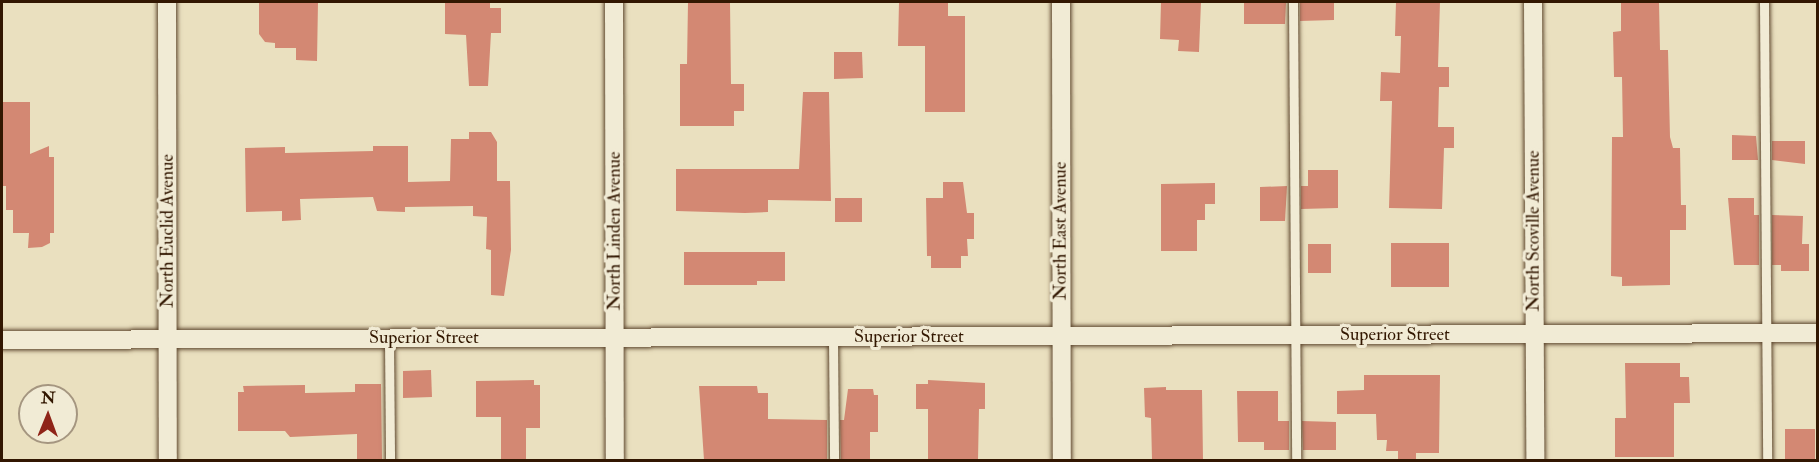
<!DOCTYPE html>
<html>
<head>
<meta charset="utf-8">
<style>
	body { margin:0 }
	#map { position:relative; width:1819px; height:462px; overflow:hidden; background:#eae0bf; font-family:"IM FELL Double Pica",serif }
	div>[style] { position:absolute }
	.building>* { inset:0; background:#d38873 }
	.roads { filter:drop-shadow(0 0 2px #604930) drop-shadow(0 0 2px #604930) }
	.service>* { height:9px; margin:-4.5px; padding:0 4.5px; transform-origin:4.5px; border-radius:4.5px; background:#f1ebd5 }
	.minor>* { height:18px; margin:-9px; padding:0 9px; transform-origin:9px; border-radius:9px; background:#f1ebd5 }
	span { translate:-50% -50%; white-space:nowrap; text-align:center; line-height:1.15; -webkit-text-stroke:6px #f1ebd5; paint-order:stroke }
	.street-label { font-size:18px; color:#321701 }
	.frame { position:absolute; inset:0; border:3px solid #321701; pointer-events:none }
	.north { position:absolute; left:18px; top:384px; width:60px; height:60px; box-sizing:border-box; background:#f1ebd5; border:2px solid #a59680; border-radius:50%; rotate:1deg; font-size:16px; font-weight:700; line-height:24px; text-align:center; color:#321701 }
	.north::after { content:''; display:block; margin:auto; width:21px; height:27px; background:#8f2418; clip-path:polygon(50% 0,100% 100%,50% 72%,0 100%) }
</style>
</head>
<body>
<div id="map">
	<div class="building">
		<div style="clip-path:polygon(259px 2px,318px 2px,317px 61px,296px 60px,296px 48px,275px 48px,275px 43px,265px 42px,259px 34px)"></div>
		<div style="clip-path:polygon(445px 2px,490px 2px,490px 8px,501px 8px,501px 33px,491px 33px,488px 86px,469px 86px,466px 35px,445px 34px)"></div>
		<div style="clip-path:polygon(688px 2px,730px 2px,731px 84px,744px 84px,744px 111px,734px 111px,734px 126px,680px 126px,680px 64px,687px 64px)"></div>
		<div style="clip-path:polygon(899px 2px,948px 2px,948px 16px,965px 16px,965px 112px,925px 112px,925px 46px,898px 46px)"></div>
		<div style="clip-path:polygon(1161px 2px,1201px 2px,1199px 52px,1178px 51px,1179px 40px,1160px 39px)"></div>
		<div style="clip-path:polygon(1244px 2px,1286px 2px,1285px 24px,1244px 24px)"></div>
		<div style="clip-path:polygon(1300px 2px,1334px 2px,1334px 20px,1300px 21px)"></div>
		<div style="clip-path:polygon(1396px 2px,1440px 2px,1438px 67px,1449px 67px,1449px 87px,1439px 87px,1438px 127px,1454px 127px,1454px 148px,1444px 148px,1442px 209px,1389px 208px,1392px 101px,1380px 101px,1381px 72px,1400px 73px,1401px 36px,1395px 36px)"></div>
		<div style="clip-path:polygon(1621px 2px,1659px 2px,1660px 50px,1668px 50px,1670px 137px,1673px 148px,1680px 148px,1681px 205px,1686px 205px,1686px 230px,1670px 230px,1670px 285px,1622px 286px,1622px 277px,1611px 276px,1612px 137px,1623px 137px,1622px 77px,1614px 77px,1613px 32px,1621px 31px)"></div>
		<div style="clip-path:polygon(834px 52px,862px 52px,863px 78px,834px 79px)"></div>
		<div style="clip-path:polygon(803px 92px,829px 92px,831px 201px,768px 200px,768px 212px,745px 213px,676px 211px,676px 169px,799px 169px)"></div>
		<div style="clip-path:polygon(2px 102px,30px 102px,30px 154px,49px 146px,49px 157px,54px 157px,54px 233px,50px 233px,50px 243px,42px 247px,28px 248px,29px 233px,13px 233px,13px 210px,6px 210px,6px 186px,3px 186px,2px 177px)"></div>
		<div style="clip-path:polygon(469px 132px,491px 132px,497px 142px,497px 181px,510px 181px,511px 250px,504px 296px,491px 295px,491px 250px,486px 249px,487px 217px,473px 216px,473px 206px,405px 207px,405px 212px,377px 211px,373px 197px,300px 199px,301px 220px,282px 221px,282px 211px,246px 212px,245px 148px,285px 147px,285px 153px,373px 151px,373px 146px,408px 146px,408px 182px,450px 181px,451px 139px,469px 139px)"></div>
		<div style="clip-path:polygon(1732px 135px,1756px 136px,1758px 160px,1732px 160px)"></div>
		<div style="clip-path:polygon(1772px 141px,1805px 141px,1805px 164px,1772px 160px)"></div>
		<div style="clip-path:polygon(1308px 170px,1338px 170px,1338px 208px,1301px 209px,1301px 186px,1308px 186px)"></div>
		<div style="clip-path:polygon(943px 182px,963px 182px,967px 213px,974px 213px,974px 239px,967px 239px,968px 256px,961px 256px,961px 268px,931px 268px,931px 256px,927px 256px,926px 198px,943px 198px)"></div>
		<div style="clip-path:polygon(1215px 183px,1215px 204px,1205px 204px,1205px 220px,1197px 220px,1197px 251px,1161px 251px,1161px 184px)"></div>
		<div style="clip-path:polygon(1287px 186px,1285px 221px,1260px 221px,1260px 187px)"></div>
		<div style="clip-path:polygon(835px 198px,862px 198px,862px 222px,835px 222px)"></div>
		<div style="clip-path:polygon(1728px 198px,1754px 198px,1754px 215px,1759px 215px,1759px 265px,1734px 265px)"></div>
		<div style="clip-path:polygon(1772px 215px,1803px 216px,1802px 244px,1809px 244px,1809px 271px,1781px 271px,1781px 265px,1772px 265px)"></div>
		<div style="clip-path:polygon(1391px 243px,1449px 243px,1449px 287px,1391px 287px)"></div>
		<div style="clip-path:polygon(1308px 244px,1331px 244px,1331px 273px,1308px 273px)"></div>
		<div style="clip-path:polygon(684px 252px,785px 252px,785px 281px,757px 281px,757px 285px,684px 285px)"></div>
		<div style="clip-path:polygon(1625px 363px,1680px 363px,1680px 377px,1689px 377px,1690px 403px,1674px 403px,1674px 457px,1615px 457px,1615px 418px,1626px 418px)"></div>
		<div style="clip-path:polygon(431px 370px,432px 397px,403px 398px,403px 371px)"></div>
		<div style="clip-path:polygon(1364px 375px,1440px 375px,1439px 453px,1416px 453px,1416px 460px,1398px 460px,1398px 451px,1386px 451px,1387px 440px,1377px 440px,1376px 414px,1337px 414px,1337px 391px,1364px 390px)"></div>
		<div style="clip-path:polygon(534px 380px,534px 385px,540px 385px,540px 428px,526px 428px,526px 460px,501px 460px,501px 417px,476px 417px,476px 381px)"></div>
		<div style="clip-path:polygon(928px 380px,985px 383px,985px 409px,979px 409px,978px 460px,928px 460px,928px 409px,916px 409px,916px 384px,928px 384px)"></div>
		<div style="clip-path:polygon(355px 384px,381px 384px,382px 460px,357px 460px,357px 434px,290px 437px,285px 431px,238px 431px,238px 392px,244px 392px,243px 386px,305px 385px,305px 393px,355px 392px)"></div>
		<div style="clip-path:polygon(699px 386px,757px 386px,758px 393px,768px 393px,768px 419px,827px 420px,827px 460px,704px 460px)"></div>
		<div style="clip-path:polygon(1166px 387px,1166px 390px,1202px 390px,1203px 460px,1152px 460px,1151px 418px,1145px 417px,1144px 388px)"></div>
		<div style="clip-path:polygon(848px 389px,873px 389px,874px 395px,878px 395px,878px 432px,870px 432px,870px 460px,841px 460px,840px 420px,844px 420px)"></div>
		<div style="clip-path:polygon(1237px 391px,1278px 391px,1278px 421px,1289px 421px,1289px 450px,1264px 450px,1264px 442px,1238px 442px)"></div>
		<div style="clip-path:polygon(1302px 421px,1336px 422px,1336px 450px,1303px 450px)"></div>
		<div style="clip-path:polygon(1785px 429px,1815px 429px,1815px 460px,1785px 460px)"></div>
	</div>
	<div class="roads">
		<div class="service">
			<div style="left:1293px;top:2px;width:458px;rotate:89.6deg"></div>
			<div style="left:1764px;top:2px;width:458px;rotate:89.6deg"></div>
			<div style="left:833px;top:337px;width:123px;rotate:89.5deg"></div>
			<div style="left:389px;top:339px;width:121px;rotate:89.5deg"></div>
		</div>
		<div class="minor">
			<div style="left:167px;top:2px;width:458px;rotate:89.9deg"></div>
			<div style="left:614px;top:2px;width:458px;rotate:89.9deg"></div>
			<div style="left:1061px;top:2px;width:458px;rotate:89.9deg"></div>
			<div style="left:1533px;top:2px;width:458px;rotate:89.7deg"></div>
			<div style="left:2px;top:340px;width:1816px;rotate:-0.22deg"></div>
		</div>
	</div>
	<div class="street-label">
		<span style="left:168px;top:231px;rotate:-90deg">North Euclid Avenue</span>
		<span style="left:615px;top:231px;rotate:-90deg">North Linden Avenue</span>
		<span style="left:1061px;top:231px;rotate:-90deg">North East Avenue</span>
		<span style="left:1534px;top:231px;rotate:-90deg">North Scoville Avenue</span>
		<span style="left:1395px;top:335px">Superior Street</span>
		<span style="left:909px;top:337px">Superior Street</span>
		<span style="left:424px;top:338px">Superior Street</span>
	</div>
	<div class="frame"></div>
	<div class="north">N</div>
</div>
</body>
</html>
